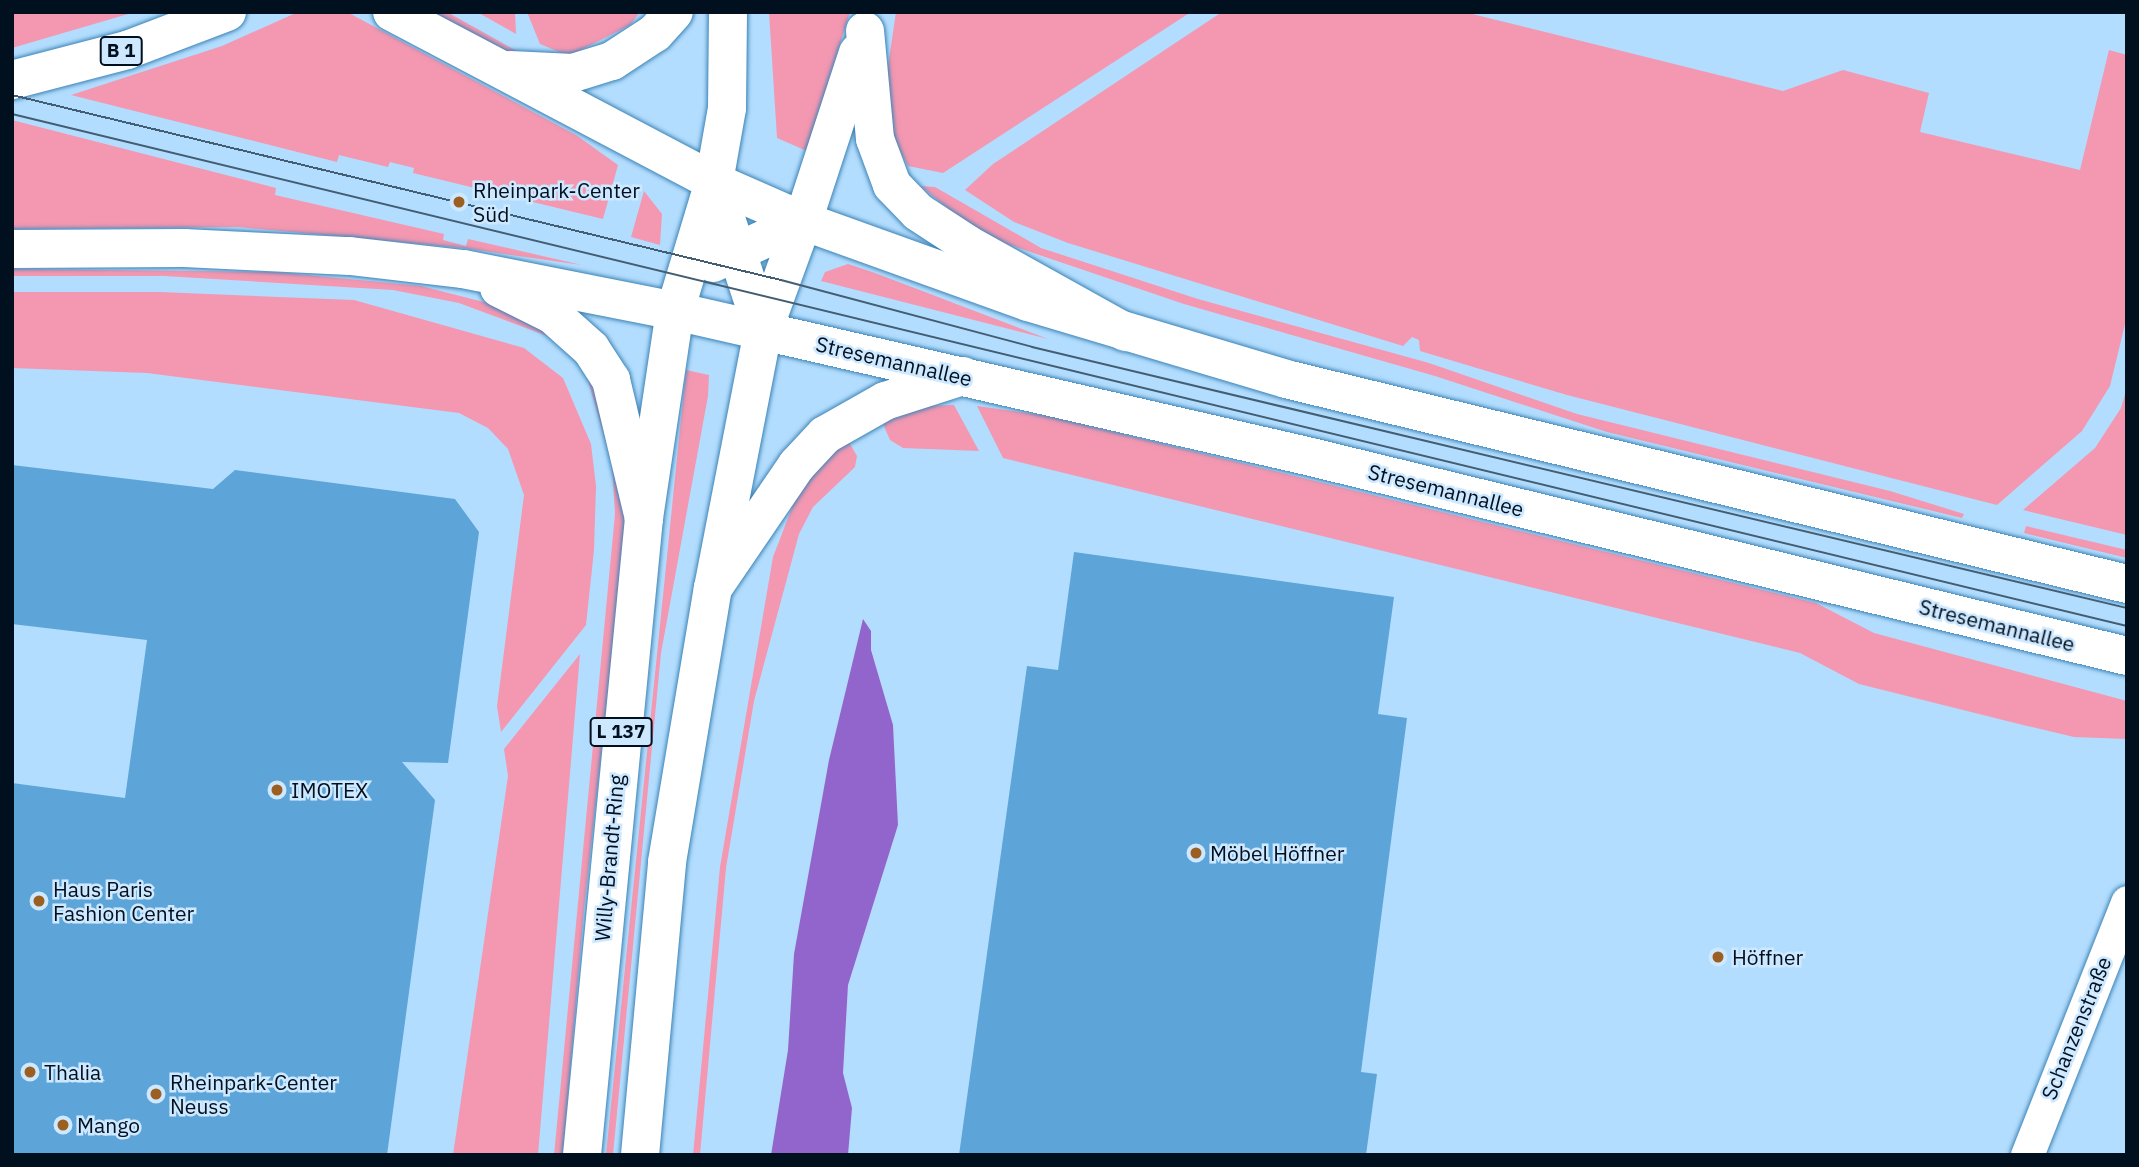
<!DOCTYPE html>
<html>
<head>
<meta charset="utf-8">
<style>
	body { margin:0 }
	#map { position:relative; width:2139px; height:1167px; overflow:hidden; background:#b3ddfe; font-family:"IBM Plex Sans",sans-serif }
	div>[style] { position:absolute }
	.green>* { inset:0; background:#f497b1 }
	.water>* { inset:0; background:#9265cc }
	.building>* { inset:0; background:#5da4d8 }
	.roads { filter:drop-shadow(0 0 2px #3b83b6) drop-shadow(0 0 2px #3b83b6) }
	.minor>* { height:33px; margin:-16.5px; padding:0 16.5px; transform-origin:16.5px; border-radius:16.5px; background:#fff }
	.secondary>* { height:38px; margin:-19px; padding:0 19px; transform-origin:19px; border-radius:19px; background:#fff }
	.primary>* { height:38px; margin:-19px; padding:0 19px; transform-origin:19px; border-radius:19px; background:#fff }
	.trunk>* { height:38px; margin:-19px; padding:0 19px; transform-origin:19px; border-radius:19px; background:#fff }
	.motorway>* { height:38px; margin:-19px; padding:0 19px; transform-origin:19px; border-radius:19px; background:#fff }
	.tram>* { height:2px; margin:-1px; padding:0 1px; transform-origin:1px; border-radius:1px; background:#435d72 }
	.dots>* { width:19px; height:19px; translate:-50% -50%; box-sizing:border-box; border:4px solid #cde8ff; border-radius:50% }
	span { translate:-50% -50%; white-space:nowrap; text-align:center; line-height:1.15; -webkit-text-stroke:5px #cde8ff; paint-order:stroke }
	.shield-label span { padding:2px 5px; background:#cde8ff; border:2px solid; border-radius:5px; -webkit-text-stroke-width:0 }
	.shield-label { font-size:19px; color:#00101e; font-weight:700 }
	.poi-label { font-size:21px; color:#00101e }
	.left { translate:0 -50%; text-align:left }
	.street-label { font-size:21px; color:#00101e }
	.frame { position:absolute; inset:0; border:14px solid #00101e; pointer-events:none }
</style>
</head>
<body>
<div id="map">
	<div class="green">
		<div style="clip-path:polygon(12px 12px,135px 12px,12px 48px)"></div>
		<div style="clip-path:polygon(298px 12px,347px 12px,576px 135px,618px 165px,603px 219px,413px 173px,414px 168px,390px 162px,388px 167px,339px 155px,337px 162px,71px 95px,222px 46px)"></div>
		<div style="clip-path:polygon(429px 12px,447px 12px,524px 55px,499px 52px)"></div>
		<div style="clip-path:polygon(477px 12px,515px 12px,516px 34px)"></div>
		<div style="clip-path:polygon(527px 12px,640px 12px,630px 25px,569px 56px,540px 44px)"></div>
		<div style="clip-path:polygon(769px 12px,850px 12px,807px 151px,777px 138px)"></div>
		<div style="clip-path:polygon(896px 12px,1191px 12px,943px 173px,908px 166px,894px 139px,885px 87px)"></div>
		<div style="clip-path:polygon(1222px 12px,1464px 12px,1783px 91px,1843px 70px,1929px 93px,1920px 132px,2080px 170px,2109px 50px,2127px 55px,2127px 316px,2110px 386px,2082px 431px,1997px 505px,1567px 395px,1420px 351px,1419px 340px,1412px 337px,1403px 346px,1068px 243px,1014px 222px,965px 190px,993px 164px)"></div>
		<div style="clip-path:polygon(12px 120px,276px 188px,275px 195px,444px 234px,443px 240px,466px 246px,468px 239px,582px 265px,463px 248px,238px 227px,12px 229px)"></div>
		<div style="clip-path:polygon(921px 186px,935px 187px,1041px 248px,1198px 299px,1429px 363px,1577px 414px,1890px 491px,1964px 514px,1962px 518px,1607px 432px,1435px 376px,1184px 304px,1001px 242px,971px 228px)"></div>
		<div style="clip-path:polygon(644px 191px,662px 214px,660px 245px,631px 237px)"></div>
		<div style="clip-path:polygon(848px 264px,875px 273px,1048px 339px,821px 281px,825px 272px)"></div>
		<div style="clip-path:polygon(12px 269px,275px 272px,421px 286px,511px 309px,539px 322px,550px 337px,459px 303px,393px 290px,164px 276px,12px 276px)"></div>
		<div style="clip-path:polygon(12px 292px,160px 292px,354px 300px,524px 348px,563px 378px,591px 444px,596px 486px,594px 550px,586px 625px,501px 732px,497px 706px,524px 495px,508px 449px,488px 428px,459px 413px,147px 373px,12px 368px)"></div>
		<div style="clip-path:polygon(686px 370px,709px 375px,708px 396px,661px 653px,613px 1155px,606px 1155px)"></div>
		<div style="clip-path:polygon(594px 372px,625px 499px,623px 559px,584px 909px,563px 1155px,554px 1155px,615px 514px,612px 464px,587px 377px)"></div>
		<div style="clip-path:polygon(2127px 387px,2127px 535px,2023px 510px,2095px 448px,2121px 408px)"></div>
		<div style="clip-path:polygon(954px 405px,979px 451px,903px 448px,890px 440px,880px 417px,924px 406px)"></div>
		<div style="clip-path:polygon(977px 406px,1048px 416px,1816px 603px,1874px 633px,2127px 701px,2127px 739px,2074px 737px,2023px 725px,1859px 684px,1800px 653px,1003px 458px)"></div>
		<div style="clip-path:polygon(846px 437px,857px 456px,855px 467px,813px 507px,799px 534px,754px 701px,726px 868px,700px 1155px,693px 1155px,720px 867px,773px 557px,795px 500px,811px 475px)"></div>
		<div style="clip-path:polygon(2026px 526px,2127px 550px,2127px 558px,2024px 533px)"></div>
		<div style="clip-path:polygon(580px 654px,538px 1155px,453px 1155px,508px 776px,504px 749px)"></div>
	</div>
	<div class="water">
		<div style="clip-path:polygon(863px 619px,871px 631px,871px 650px,893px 725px,898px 825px,848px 985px,843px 1073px,852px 1108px,848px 1155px,771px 1155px,788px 1050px,794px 954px,829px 760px)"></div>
	</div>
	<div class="building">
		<div style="clip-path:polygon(12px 465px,213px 489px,235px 470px,455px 499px,479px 532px,448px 763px,402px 762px,435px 800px,387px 1155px,12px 1155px,12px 783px,125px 798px,147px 640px,12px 624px)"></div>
		<div style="clip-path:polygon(1074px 552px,1394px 597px,1378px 714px,1407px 718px,1361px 1072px,1377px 1074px,1366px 1155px,959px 1155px,1027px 666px,1058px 670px)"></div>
	</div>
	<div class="roads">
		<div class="minor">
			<div style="left:2027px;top:1155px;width:272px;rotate:-68.4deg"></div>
		</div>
		<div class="secondary">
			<div style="left:803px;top:221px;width:239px;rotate:19.8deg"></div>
			<div style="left:1028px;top:302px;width:269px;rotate:16.6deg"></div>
			<div style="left:1286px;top:379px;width:866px;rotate:13.7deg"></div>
			<div style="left:763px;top:331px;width:558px;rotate:12.94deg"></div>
			<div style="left:1307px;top:456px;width:844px;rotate:13.71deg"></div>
			<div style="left:713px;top:588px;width:149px;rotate:-55.7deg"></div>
			<div style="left:797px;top:465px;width:41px;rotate:-47deg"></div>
			<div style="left:825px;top:435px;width:69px;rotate:-29.5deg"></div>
			<div style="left:885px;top:401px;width:82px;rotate:-17.8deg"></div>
		</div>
		<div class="primary">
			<div style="left:714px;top:182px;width:157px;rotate:71.8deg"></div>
			<div style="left:714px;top:182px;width:97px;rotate:23.7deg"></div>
			<div style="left:713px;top:263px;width:99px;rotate:-25deg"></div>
			<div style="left:675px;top:311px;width:90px;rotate:12.8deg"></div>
			<div style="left:582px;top:1155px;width:640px;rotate:-84.44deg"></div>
			<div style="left:644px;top:518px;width:209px;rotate:-81.5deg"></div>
			<div style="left:675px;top:311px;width:135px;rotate:-73.2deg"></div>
			<div style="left:640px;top:1155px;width:294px;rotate:-84.7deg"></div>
			<div style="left:667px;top:862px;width:278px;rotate:-80.5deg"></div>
			<div style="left:713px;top:588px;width:262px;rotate:-79deg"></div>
			<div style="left:763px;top:331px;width:117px;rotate:-70deg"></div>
		</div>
		<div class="trunk">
			<div style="left:392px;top:12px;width:364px;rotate:27.8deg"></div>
			<div style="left:510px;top:70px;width:63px;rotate:2.7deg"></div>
			<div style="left:573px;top:73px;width:41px;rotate:-17.1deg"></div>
			<div style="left:612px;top:61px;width:51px;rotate:-33.1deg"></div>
			<div style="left:655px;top:33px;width:28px;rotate:-48deg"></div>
			<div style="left:12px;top:249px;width:172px;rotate:-0.3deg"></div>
			<div style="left:184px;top:248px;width:166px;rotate:2.8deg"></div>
			<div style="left:350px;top:256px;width:114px;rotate:6.6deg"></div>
			<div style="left:463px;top:269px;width:216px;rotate:11.2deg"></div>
			<div style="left:499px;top:288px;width:60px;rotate:26.6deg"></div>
			<div style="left:553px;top:315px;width:51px;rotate:41.8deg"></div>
			<div style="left:591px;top:349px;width:37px;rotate:57deg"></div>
			<div style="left:611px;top:380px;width:142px;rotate:76.6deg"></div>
		</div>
		<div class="motorway">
			<div style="left:865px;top:31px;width:108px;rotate:84.7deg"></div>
			<div style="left:875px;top:139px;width:49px;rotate:69.7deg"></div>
			<div style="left:892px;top:185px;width:37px;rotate:46deg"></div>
			<div style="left:918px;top:212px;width:59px;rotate:33.1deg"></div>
			<div style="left:967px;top:244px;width:181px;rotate:29.1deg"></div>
			<div style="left:12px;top:80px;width:119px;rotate:-14.6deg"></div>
			<div style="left:127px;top:50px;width:107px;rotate:-20.8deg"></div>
			<div style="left:714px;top:182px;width:75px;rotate:-80deg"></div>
			<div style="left:727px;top:108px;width:96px;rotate:-89.4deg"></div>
			<div style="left:803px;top:221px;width:177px;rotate:-71.9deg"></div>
		</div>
	</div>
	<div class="tram">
		<div style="left:12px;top:95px;width:791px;rotate:13.53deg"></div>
		<div style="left:781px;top:280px;width:260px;rotate:14.9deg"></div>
		<div style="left:1032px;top:347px;width:1126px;rotate:13.41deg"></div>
		<div style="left:12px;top:114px;width:2176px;rotate:13.61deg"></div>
	</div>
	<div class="dots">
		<div style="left:459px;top:202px;background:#9b5f22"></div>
		<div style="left:277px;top:790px;background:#9b5f22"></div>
		<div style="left:1196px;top:853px;background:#9b5f22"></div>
		<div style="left:39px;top:901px;background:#9b5f22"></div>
		<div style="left:1718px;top:957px;background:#9b5f22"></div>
		<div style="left:30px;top:1072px;background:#9b5f22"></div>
		<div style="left:156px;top:1094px;background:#9b5f22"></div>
		<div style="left:63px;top:1125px;background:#9b5f22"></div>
	</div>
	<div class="shield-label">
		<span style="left:121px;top:51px">B 1</span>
		<span style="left:621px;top:732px">L 137</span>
	</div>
	<div class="poi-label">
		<span class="left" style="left:473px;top:202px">Rheinpark-Center<br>Süd</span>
		<span class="left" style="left:291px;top:790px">IMOTEX</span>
		<span class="left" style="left:1210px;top:853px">Möbel Höffner</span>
		<span class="left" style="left:53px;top:901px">Haus Paris<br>Fashion Center</span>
		<span class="left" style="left:1732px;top:957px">Höffner</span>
		<span class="left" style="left:44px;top:1072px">Thalia</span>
		<span class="left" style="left:170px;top:1094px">Rheinpark-Center<br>Neuss</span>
		<span class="left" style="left:77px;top:1125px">Mango</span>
	</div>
	<div class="street-label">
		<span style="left:894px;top:361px;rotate:13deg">Stresemannallee</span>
		<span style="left:1446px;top:490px;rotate:14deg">Stresemannallee</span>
		<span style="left:1997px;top:625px;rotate:14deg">Stresemannallee</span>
		<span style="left:609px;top:858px;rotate:-85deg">Willy-Brandt-Ring</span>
		<span style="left:2076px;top:1028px;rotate:-68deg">Schanzenstraße</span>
	</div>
	<div class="frame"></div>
</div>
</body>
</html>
